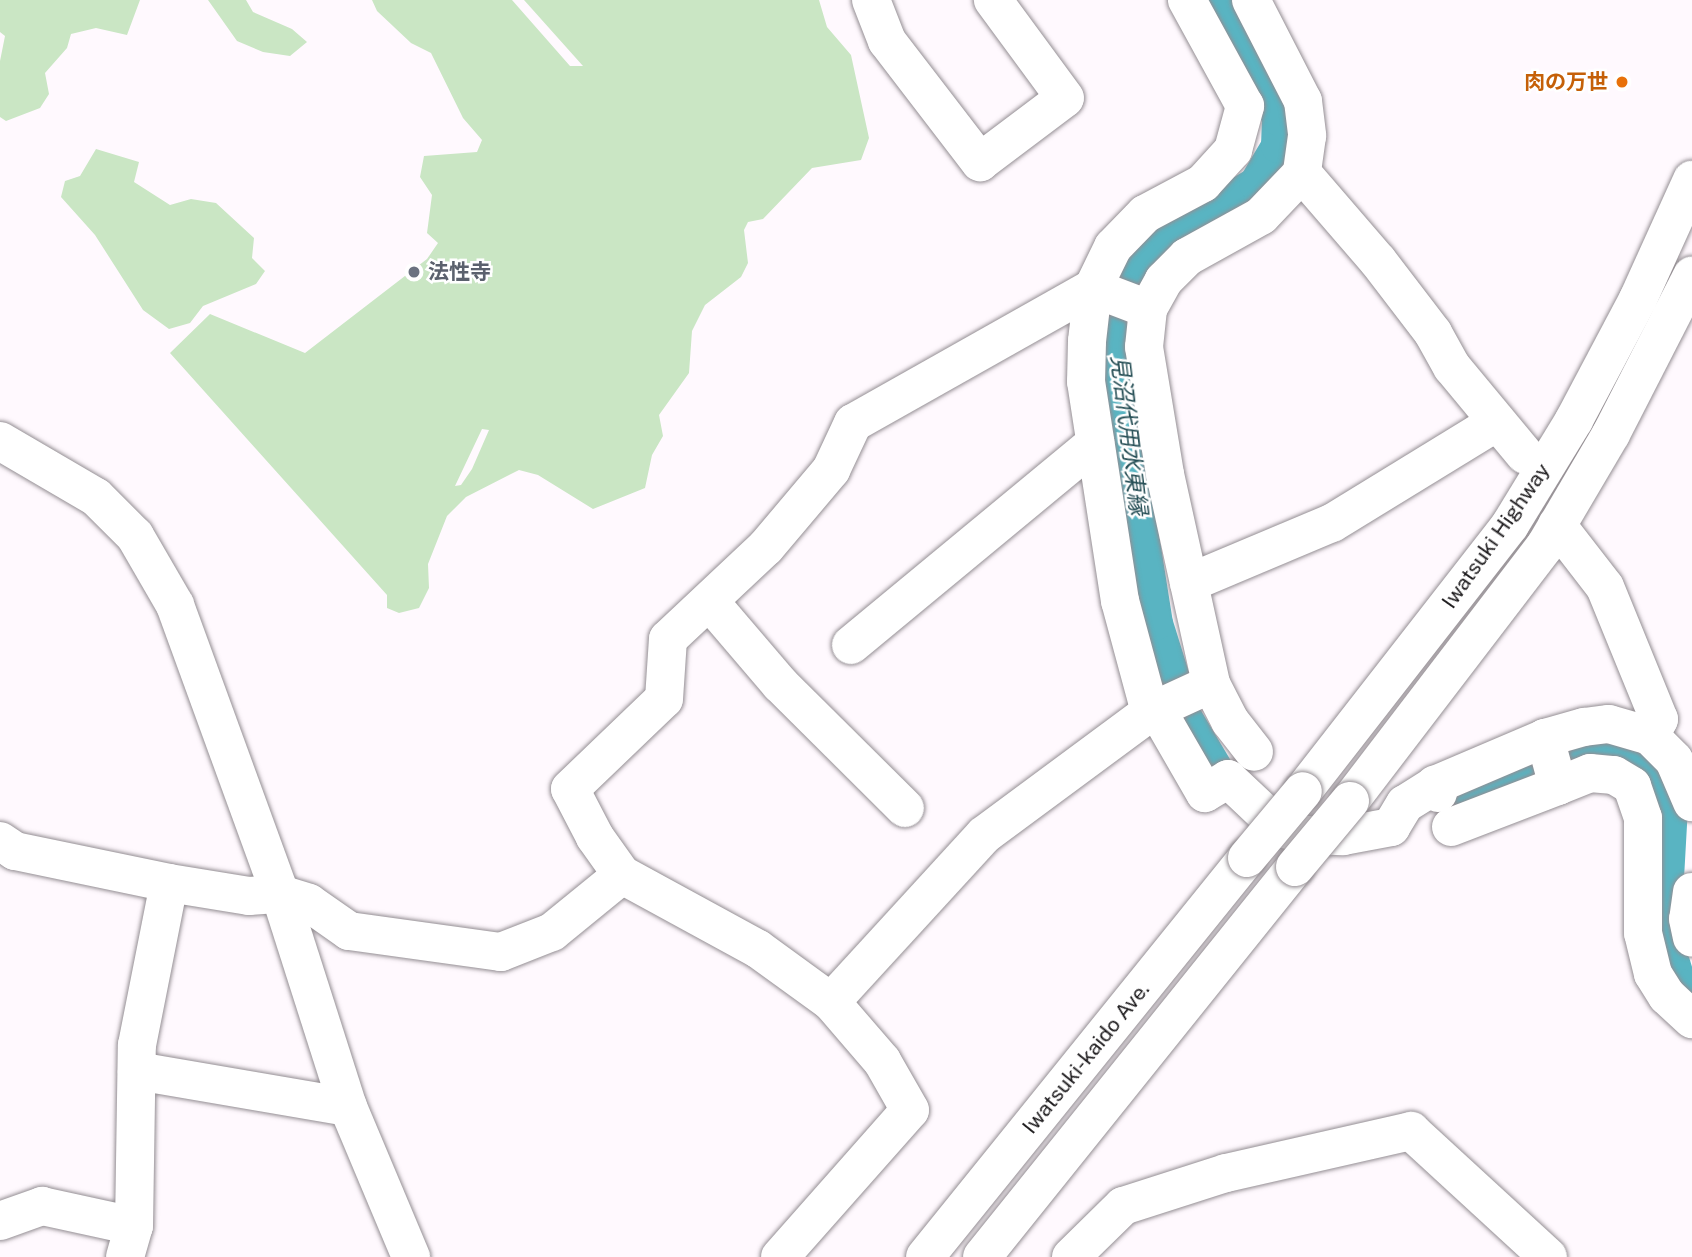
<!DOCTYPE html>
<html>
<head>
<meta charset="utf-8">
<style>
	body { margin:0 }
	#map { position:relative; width:1692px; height:1257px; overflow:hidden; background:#fff9fe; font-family:"Public Sans","Noto Sans JP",sans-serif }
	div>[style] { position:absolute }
	.green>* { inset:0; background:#cae6c4 }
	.canal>* { height:33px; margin:-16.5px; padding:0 16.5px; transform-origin:16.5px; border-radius:16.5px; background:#59b4c2 }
	.roads { filter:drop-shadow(0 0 2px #948e93) drop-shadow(0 0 2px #948e93) }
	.street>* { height:38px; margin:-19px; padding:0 19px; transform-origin:19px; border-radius:19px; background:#fff }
	.secondary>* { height:38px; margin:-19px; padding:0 19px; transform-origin:19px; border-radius:19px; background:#fff }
	.highway>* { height:38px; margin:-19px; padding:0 19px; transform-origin:19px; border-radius:19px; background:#fff }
	.bridges { filter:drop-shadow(0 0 2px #948e93) drop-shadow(0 0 2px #948e93) }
	.highway-bridge>* { height:38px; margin:-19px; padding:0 19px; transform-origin:19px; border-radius:19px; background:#fff }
	.dots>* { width:19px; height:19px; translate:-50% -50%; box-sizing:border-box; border:4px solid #fff; border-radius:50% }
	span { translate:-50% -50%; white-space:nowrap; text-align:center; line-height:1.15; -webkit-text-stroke:5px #fff; paint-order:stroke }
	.food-label { font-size:21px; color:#c56008; font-weight:700 }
	.right { translate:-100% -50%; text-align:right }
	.worship-label { font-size:21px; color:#5b616d; font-weight:700 }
	.left { translate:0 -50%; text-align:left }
	.street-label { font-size:21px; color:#1d1b1d }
	.water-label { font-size:23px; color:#254e55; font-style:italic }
</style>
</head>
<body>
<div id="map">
	<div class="green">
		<div style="clip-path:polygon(0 0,140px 0,127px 35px,96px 28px,71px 34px,67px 48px,45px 73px,49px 94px,40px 108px,6px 121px,0 117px,0 61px,5px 36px,0 32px)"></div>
		<div style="clip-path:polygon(208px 0,246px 0,253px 12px,292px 29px,307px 42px,290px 56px,263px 52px,237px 41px)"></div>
		<div style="clip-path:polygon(evenodd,372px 0,512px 0,570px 66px,583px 66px,524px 0,819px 0,827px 27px,851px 55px,869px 138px,861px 160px,812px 168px,763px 219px,748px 222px,744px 230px,748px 263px,741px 277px,705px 305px,692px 331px,689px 373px,659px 415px,663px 436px,652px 455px,645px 488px,593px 509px,538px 475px,519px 470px,466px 497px,447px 516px,428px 564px,429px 588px,419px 608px,399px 613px,387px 608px,387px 595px,170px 353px,210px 314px,305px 353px,427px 259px,438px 243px,427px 233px,432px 195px,420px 177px,424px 156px,477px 152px,482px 140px,463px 118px,431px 53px,411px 43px,377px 11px,372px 0,482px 429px,489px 430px,472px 469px,461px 485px,455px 486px,482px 429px)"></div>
		<div style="clip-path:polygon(96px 149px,139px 162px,134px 182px,170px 205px,191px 199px,216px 203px,254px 238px,252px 258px,265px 271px,256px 284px,203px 306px,190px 323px,169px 329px,143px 310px,95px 235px,61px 197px,65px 181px,80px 176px)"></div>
	</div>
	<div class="canal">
		<div style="left:1217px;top:770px;width:63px;rotate:-120.7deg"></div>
		<div style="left:1185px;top:716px;width:97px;rotate:-107.3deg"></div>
		<div style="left:1156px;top:623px;width:237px;rotate:-99deg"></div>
		<div style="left:1119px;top:389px;width:57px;rotate:-92deg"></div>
		<div style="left:1117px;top:332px;width:39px;rotate:-77deg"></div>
		<div style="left:1126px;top:294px;width:38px;rotate:-65deg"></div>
		<div style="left:1142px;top:259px;width:34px;rotate:-43deg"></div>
		<div style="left:1167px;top:236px;width:103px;rotate:-31.1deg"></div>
		<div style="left:1255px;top:183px;width:43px;rotate:-59.3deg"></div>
		<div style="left:1277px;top:146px;width:27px;rotate:-88deg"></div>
		<div style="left:1278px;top:119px;width:47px;rotate:-108.4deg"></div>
		<div style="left:1263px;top:74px;width:83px;rotate:-117.2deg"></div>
		<div style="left:1452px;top:800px;width:102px;rotate:-21.8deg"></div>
		<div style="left:1547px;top:762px;width:66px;rotate:-12.2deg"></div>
		<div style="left:1612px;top:748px;width:30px;rotate:27deg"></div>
		<div style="left:1639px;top:762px;width:54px;rotate:54deg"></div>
		<div style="left:1671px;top:806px;width:127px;rotate:93.2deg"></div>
		<div style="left:1664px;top:933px;width:54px;rotate:72.9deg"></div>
		<div style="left:1680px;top:985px;width:14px;rotate:34deg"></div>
	</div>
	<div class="roads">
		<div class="street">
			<div style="left:871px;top:0;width:44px;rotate:68.7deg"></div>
			<div style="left:887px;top:41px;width:153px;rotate:52.5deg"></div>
			<div style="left:980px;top:162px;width:106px;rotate:-37deg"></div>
			<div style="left:1065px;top:98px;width:122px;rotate:-126.3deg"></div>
			<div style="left:1251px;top:0;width:114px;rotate:62.8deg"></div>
			<div style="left:1303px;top:101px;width:35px;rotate:83deg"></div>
			<div style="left:1307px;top:136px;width:37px;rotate:98deg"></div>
			<div style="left:1302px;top:173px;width:59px;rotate:133.6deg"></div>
			<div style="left:1261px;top:216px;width:85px;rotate:151deg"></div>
			<div style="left:1187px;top:257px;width:33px;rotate:135deg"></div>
			<div style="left:1164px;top:280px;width:33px;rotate:119deg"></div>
			<div style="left:1148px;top:309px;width:38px;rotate:96deg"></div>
			<div style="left:1144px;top:347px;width:129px;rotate:80.6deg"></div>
			<div style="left:1165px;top:474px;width:215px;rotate:77.6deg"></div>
			<div style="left:1211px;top:684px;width:42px;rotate:62.8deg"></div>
			<div style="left:1230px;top:721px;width:39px;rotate:52deg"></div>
			<div style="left:1302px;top:173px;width:116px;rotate:49.2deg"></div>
			<div style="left:1378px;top:261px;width:91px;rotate:52.6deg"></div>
			<div style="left:1433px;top:333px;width:39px;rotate:61deg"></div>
			<div style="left:1452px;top:367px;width:114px;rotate:50.3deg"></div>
			<div style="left:1557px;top:525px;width:78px;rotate:52.3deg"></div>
			<div style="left:1605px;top:587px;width:143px;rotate:67.8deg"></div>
			<div style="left:1659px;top:719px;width:19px;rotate:118deg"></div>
			<div style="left:1189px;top:583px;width:155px;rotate:-22.8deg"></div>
			<div style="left:1332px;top:523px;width:193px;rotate:-31.5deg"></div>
			<div style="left:710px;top:602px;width:108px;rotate:49.5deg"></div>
			<div style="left:780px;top:684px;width:176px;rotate:44.8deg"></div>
			<div style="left:851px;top:645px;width:317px;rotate:-39.6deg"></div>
			<div style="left:1157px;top:710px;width:96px;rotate:60deg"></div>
			<div style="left:1205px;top:793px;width:27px;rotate:-31deg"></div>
			<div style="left:1228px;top:779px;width:71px;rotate:43.3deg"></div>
			<div style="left:1280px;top:828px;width:27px;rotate:15deg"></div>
			<div style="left:1306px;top:835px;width:37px;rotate:2deg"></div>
			<div style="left:1343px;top:836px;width:49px;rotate:-10.6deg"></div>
			<div style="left:1391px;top:827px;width:27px;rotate:-59deg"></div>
			<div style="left:1405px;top:804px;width:36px;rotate:-32deg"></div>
			<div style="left:1150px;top:712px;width:115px;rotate:-105.1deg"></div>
			<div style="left:1120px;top:601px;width:222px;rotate:-98.8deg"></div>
			<div style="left:1086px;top:382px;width:41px;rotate:-88.6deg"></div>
			<div style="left:1087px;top:341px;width:53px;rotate:-83.5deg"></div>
			<div style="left:1093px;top:288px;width:46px;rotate:-64deg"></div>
			<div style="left:1113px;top:247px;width:46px;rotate:-45.9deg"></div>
			<div style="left:1145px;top:214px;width:66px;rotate:-28.1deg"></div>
			<div style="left:1203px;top:183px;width:45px;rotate:-47.7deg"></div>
			<div style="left:1233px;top:150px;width:46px;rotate:-74.7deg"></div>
			<div style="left:1245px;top:106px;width:121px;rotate:-118.7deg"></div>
			<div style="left:1558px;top:786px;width:35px;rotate:-22deg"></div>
			<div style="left:1590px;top:773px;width:24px;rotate:5deg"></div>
			<div style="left:1614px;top:775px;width:21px;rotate:31deg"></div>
			<div style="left:1632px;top:786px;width:34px;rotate:71deg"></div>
			<div style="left:1643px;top:818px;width:115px;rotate:90deg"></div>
			<div style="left:1643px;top:933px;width:42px;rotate:76.3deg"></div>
			<div style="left:1653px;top:974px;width:26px;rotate:58deg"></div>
			<div style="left:1667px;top:996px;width:34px;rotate:43deg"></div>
			<div style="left:1438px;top:793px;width:9px;rotate:-111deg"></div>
			<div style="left:1435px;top:785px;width:120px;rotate:-23.1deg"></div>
			<div style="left:1451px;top:827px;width:115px;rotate:-21deg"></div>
			<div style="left:1558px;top:786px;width:50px;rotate:-105.2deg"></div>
			<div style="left:1545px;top:738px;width:41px;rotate:-15.8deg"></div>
			<div style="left:1584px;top:727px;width:25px;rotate:-7deg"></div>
			<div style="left:1609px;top:724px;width:43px;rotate:16.3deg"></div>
			<div style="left:1650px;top:736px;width:34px;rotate:45deg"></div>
			<div style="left:1674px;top:760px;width:46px;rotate:66.8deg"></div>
			<div style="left:0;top:841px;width:18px;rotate:34deg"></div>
			<div style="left:15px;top:851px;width:157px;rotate:11.7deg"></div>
			<div style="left:169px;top:883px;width:81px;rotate:9.2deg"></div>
			<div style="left:249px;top:896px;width:31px;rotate:-4deg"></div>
			<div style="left:280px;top:894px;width:30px;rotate:17deg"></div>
			<div style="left:309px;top:903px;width:49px;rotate:35deg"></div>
			<div style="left:349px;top:931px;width:153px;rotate:7.9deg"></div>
			<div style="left:501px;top:952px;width:55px;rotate:-21.4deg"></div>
			<div style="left:552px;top:932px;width:90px;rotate:-39.2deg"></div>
			<div style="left:1692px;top:892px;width:27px;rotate:98deg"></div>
			<div style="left:1688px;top:919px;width:19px;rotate:78deg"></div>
			<div style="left:831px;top:1002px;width:226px;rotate:-47.5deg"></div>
			<div style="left:984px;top:835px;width:207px;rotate:-36.5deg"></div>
			<div style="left:1150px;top:712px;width:67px;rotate:-24.7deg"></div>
			<div style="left:137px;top:1071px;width:214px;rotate:9.7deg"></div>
			<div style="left:0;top:1221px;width:45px;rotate:-19.7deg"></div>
			<div style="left:42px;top:1206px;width:94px;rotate:12.3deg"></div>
			<div style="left:125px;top:1257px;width:32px;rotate:-74deg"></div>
			<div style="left:134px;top:1226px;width:181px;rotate:-89.1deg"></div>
			<div style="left:137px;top:1045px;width:165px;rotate:-78.8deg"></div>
			<div style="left:780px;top:1257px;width:196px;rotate:-48.5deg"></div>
			<div style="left:910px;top:1110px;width:56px;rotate:-119.7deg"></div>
			<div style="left:882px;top:1061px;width:78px;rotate:-130.8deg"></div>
			<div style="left:831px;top:1002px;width:90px;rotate:-144deg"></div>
			<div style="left:758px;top:949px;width:155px;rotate:-151.4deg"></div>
			<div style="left:622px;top:875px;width:47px;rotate:-125.4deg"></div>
			<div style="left:595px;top:837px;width:54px;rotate:-117.5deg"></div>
			<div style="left:570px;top:789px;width:130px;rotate:-43.8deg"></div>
			<div style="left:664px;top:699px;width:60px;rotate:-86.2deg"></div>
			<div style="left:668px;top:639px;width:134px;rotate:-43.2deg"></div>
			<div style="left:766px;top:547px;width:101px;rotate:-49.8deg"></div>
			<div style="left:831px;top:470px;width:52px;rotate:-64.9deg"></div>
			<div style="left:853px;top:423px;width:275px;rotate:-29.4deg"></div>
			<div style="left:1093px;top:288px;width:59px;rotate:20.9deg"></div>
			<div style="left:1071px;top:1257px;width:73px;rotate:-44.4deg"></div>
			<div style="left:1123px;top:1206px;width:108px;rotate:-17.8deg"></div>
			<div style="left:1226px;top:1173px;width:190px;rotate:-12.8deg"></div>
			<div style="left:1411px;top:1131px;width:186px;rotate:42.6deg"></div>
		</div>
		<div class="secondary">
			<div style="left:0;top:441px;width:111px;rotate:30.3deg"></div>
			<div style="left:96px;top:497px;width:55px;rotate:45deg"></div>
			<div style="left:135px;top:536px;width:80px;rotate:59.9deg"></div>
			<div style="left:175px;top:605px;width:307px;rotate:70deg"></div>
			<div style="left:280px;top:894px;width:224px;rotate:72.3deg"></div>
			<div style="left:348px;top:1107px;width:163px;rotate:67.2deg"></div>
		</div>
		<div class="highway">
			<div style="left:1303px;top:791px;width:337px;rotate:-52.1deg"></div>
			<div style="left:1510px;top:525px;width:123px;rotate:-58.6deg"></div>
			<div style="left:1574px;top:420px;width:137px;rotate:-62.1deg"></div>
			<div style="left:1638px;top:299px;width:131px;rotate:-65.6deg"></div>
			<div style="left:1350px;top:801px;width:321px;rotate:-52.6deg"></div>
			<div style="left:1545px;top:546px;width:130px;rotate:-59.5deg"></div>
			<div style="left:1611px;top:434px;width:178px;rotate:-62.9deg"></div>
			<div style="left:925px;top:1257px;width:513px;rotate:-51.1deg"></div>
			<div style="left:982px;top:1257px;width:500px;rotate:-51.25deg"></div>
		</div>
	</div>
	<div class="bridges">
		<div class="highway-bridge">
			<div style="left:1247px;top:858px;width:87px;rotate:-50.1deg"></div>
			<div style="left:1295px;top:867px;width:86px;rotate:-50.2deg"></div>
		</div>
	</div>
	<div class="dots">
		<div style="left:1622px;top:82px;background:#e8710a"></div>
		<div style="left:414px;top:272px;background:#6b7280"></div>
	</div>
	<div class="food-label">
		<span class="right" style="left:1608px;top:82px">肉の万世</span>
	</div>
	<div class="worship-label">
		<span class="left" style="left:428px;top:272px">法性寺</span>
	</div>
	<div class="street-label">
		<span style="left:1496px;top:536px;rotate:-55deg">Iwatsuki Highway</span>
		<span style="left:1086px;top:1058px;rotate:-51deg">Iwatsuki-kaido Ave.</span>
	</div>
	<div class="water-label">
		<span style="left:1129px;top:435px;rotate:83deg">見沼代用水東縁</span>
	</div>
</div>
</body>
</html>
